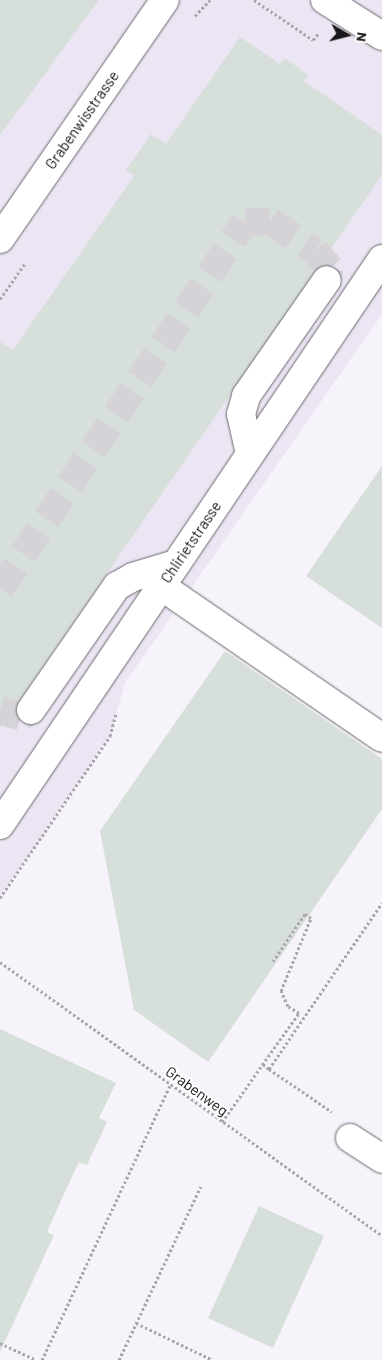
<!DOCTYPE html>
<html>
<head>
<meta charset="utf-8">
<style>
	body { margin:0 }
	#map { position:relative; width:382px; height:1360px; overflow:hidden; background:#f6f3fa; font-family:Barlow,sans-serif }
	div>[style] { position:absolute }
	.built>* { inset:0; background:#ece5f3 }
	.building>* { inset:0; background:#d7dfda }
	.minor-tunnel>* { height:28px; margin-top:-14px; transform-origin:0; background:repeating-linear-gradient(90deg,#d5d2d8 0 28px,transparent 0 42px) }
	.path>* { height:3px; margin-top:-1.5px; transform-origin:0; background:repeating-linear-gradient(90deg,#a9a6ab 0 2.5px,transparent 0 5px) }
	.roads { filter:drop-shadow(0 0 1px #6c696f) drop-shadow(0 0 1px #6c696f) }
	.minor>* { height:28px; margin:-14px; padding:0 14px; transform-origin:14px; border-radius:14px; background:#fff }
	span { translate:-50% -50%; white-space:nowrap; text-align:center; line-height:1.15; -webkit-text-stroke:4px #fff; paint-order:stroke }
	.street-label { font-size:15px; color:#171618 }
	.north { position:absolute; left:322px; top:10px; width:50px; height:50px; -webkit-text-stroke:4px #fff; paint-order:stroke; rotate:98deg; font-size:14px; font-weight:700; line-height:20px; text-align:center; color:#171618 }
	.north::after { content:''; display:block; margin:auto; width:18px; height:22px; background:#171618; clip-path:polygon(50% 0,100% 100%,50% 72%,0 100%) }
</style>
</head>
<body>
<div id="map">
	<div class="built">
		<div style="clip-path:polygon(0 0,382px 0,382px 314px,125px 683px,110px 736px,0 898px)"></div>
	</div>
	<div class="building">
		<div style="clip-path:polygon(0 0,99px 0,0 135px)"></div>
		<div style="clip-path:polygon(240px 37px,280px 64px,285px 58px,308px 75px,304px 81px,382px 135px,382px 175px,0 728px,0 342px,13px 350px,134px 176px,126px 170px,151px 134px,166px 144px)"></div>
		<div style="clip-path:polygon(382px 466px,382px 628px,306px 576px)"></div>
		<div style="clip-path:polygon(225px 651px,382px 759px,382px 809px,208px 1062px,134px 1010px,100px 831px)"></div>
		<div style="clip-path:polygon(0 1029px,116px 1083px,99px 1118px,107px 1122px,87px 1165px,79px 1162px,63px 1196px,47px 1232px,54px 1235px,0 1352px)"></div>
		<div style="clip-path:polygon(259px 1206px,324px 1236px,273px 1348px,208px 1318px)"></div>
	</div>
	<div class="minor-tunnel">
		<div style="left:0;top:589px;width:441px;rotate:-56.3deg"></div>
		<div style="left:245px;top:222px;width:25px;rotate:-2deg"></div>
		<div style="left:270px;top:221px;width:54px;rotate:33.7deg"></div>
		<div style="left:315px;top:251px;width:23px;rotate:49deg"></div>
		<div style="left:330px;top:268px;width:12px;rotate:104deg"></div>
		<div style="left:0;top:710px;width:22px;rotate:18deg"></div>
		<div style="left:21px;top:717px;width:12px;rotate:-35deg"></div>
	</div>
	<div class="path">
		<div style="left:254px;top:0;width:71px;rotate:34.1deg"></div>
		<div style="left:313px;top:40px;width:8px;rotate:-50deg"></div>
		<div style="left:195px;top:16px;width:22px;rotate:-47deg"></div>
		<div style="left:0;top:299px;width:45px;rotate:-54.9deg"></div>
		<div style="left:0;top:898px;width:196px;rotate:-55.8deg"></div>
		<div style="left:110px;top:736px;width:24px;rotate:-75deg"></div>
		<div style="left:0;top:962px;width:470px;rotate:35.6deg"></div>
		<div style="left:263px;top:1064px;width:8px;rotate:40deg"></div>
		<div style="left:269px;top:1069px;width:201px;rotate:-55.8deg"></div>
		<div style="left:269px;top:1069px;width:76px;rotate:34.3deg"></div>
		<div style="left:222px;top:1122px;width:133px;rotate:-54.8deg"></div>
		<div style="left:299px;top:1013px;width:13px;rotate:-148deg"></div>
		<div style="left:288px;top:1006px;width:17px;rotate:-115deg"></div>
		<div style="left:281px;top:991px;width:79px;rotate:-67.7deg"></div>
		<div style="left:311px;top:918px;width:7px;rotate:-146deg"></div>
		<div style="left:305px;top:914px;width:57px;rotate:124.2deg"></div>
		<div style="left:136px;top:1323px;width:85px;rotate:25.7deg"></div>
		<div style="left:0;top:1343px;width:40px;rotate:25deg"></div>
		<div style="left:42px;top:1360px;width:303px;rotate:-65deg"></div>
		<div style="left:119px;top:1360px;width:192px;rotate:-64.8deg"></div>
	</div>
	<div class="roads">
		<div class="minor">
			<div style="left:325px;top:0;width:67px;rotate:32.3deg"></div>
			<div style="left:0;top:239px;width:290px;rotate:-55.4deg"></div>
			<div style="left:250px;top:454px;width:41px;rotate:-102.7deg"></div>
			<div style="left:241px;top:414px;width:19px;rotate:-74deg"></div>
			<div style="left:246px;top:396px;width:141px;rotate:-55.1deg"></div>
			<div style="left:161px;top:586px;width:268px;rotate:34.5deg"></div>
			<div style="left:31px;top:710px;width:151px;rotate:-55.3deg"></div>
			<div style="left:117px;top:586px;width:18px;rotate:-29deg"></div>
			<div style="left:133px;top:577px;width:45px;rotate:-16.8deg"></div>
			<div style="left:0;top:825px;width:683px;rotate:-55.98deg"></div>
			<div style="left:350px;top:1138px;width:38px;rotate:33deg"></div>
		</div>
	</div>
	<div class="street-label">
		<span style="left:82px;top:120px;rotate:-55deg">Grabenwisstrasse</span>
		<span style="left:191px;top:542px;rotate:-56deg">Chlirietstrasse</span>
		<span style="left:197px;top:1091px;rotate:36deg">Grabenweg</span>
	</div>
	<div class="north">N</div>
</div>
</body>
</html>
